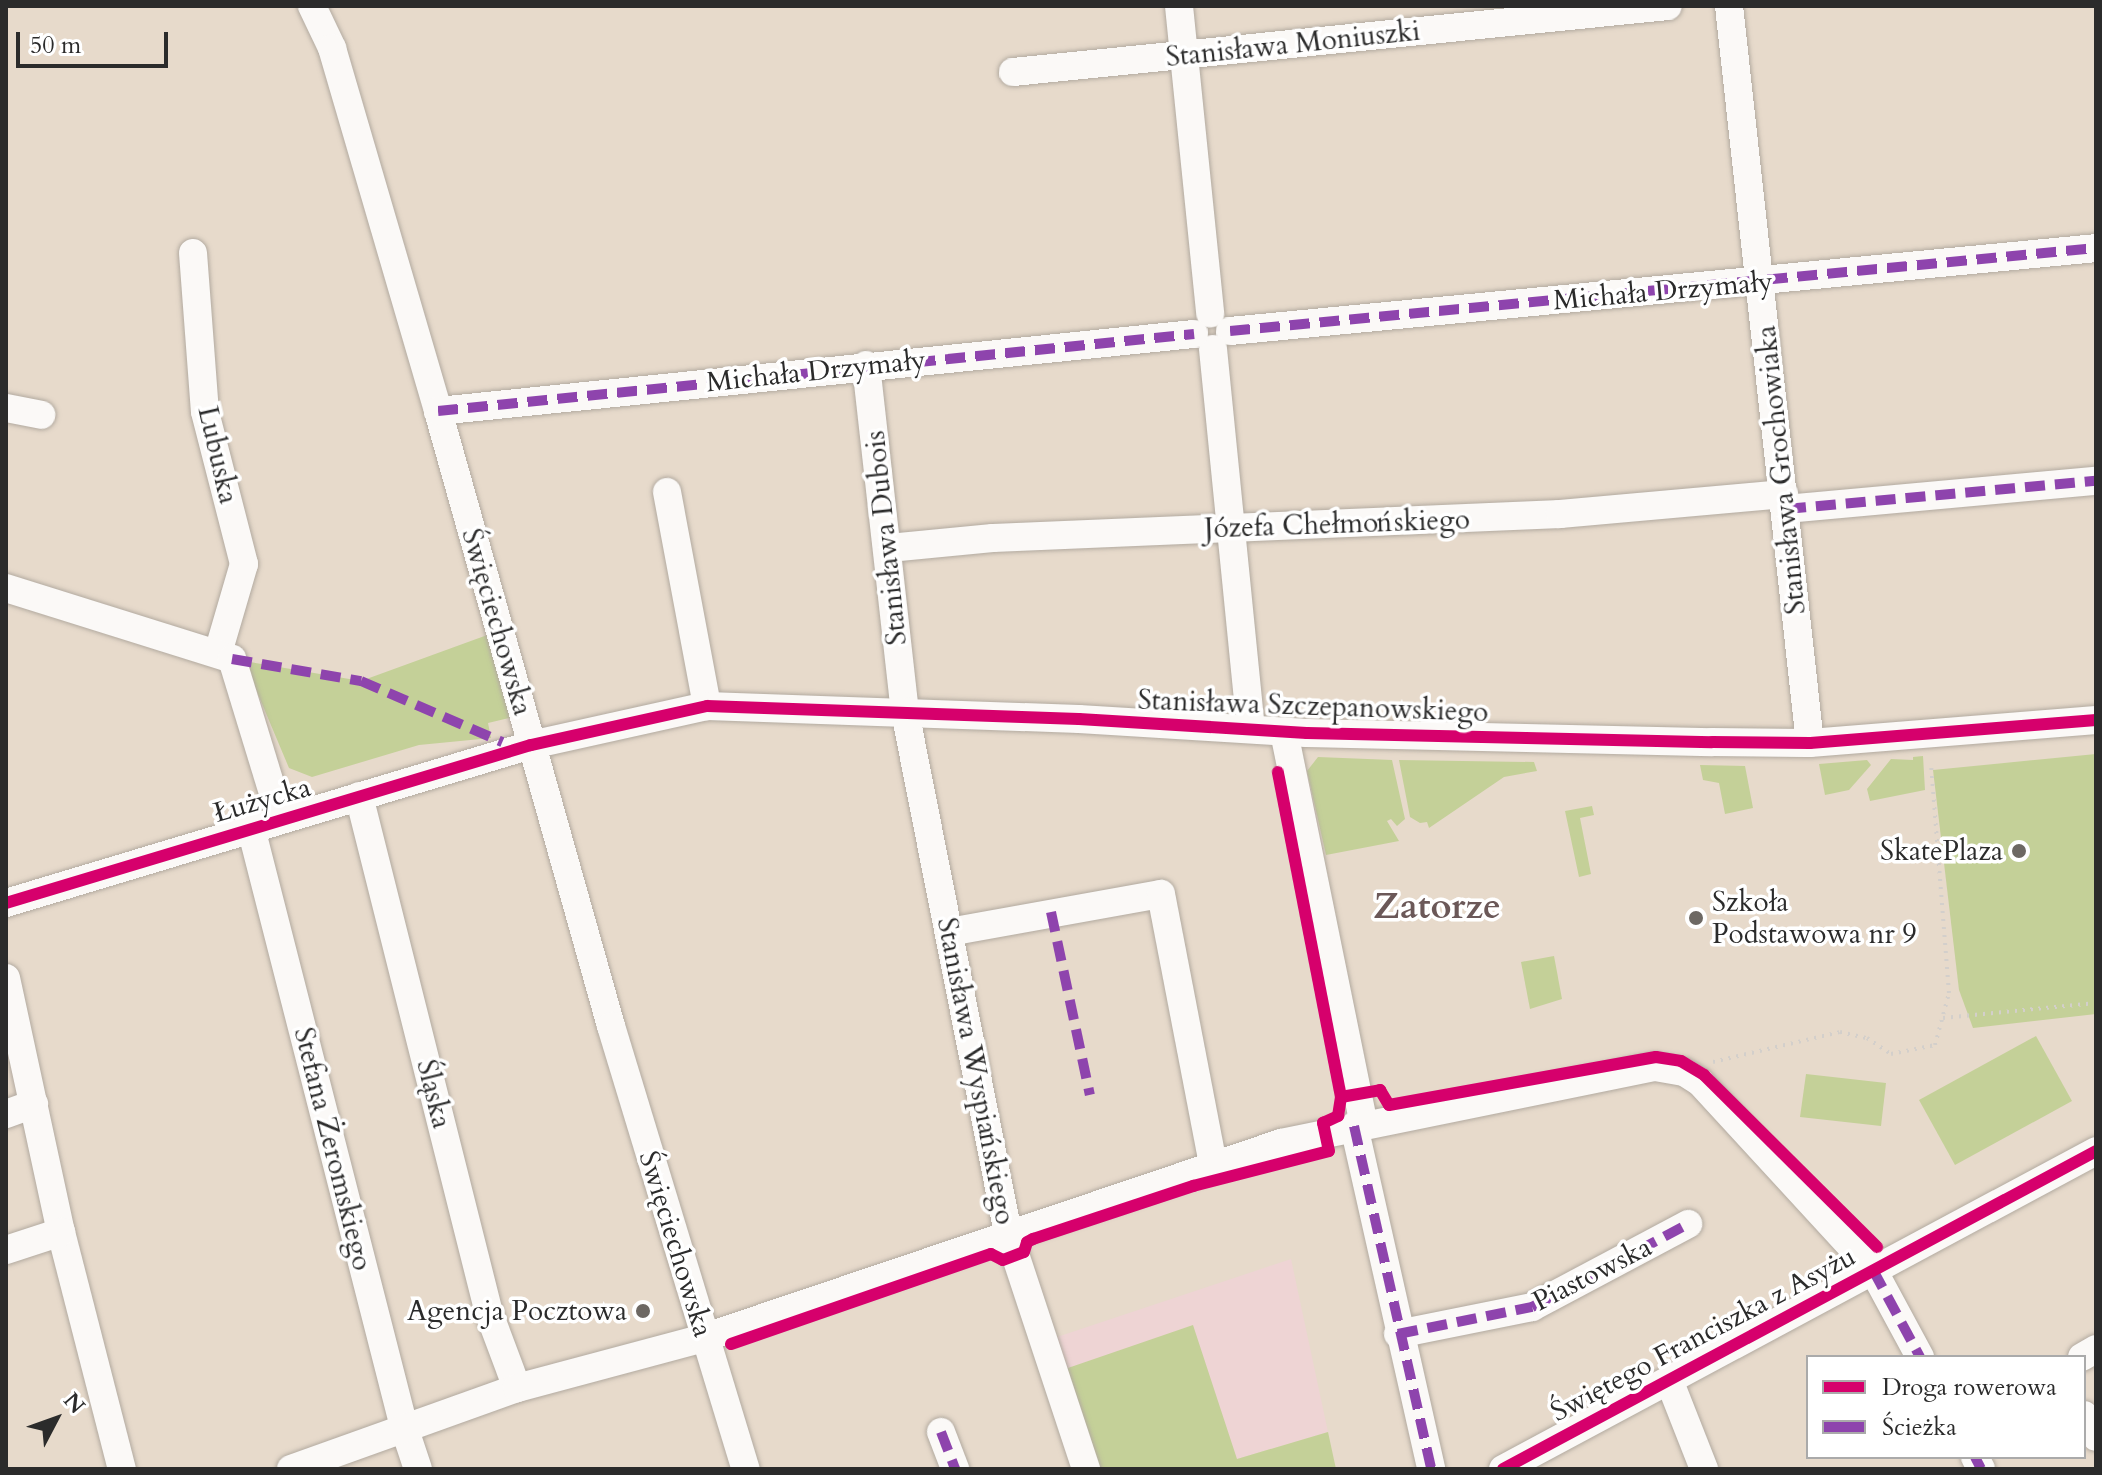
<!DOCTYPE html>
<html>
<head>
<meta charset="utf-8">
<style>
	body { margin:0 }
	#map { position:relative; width:2102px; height:1475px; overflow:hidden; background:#e7dacb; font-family:Cardo,serif }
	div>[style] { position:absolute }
	.built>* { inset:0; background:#eed4d4 }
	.green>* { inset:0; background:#c4d098 }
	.path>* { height:4px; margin-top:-2px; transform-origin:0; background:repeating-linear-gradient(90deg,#d3cfcb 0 2px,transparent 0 8px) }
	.roads { filter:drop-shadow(0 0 2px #b2aaa0) drop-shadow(0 0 2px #b2aaa0) }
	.minor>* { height:28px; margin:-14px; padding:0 14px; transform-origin:14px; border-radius:14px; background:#fbf9f7 }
	.quiet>* { height:10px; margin-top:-5px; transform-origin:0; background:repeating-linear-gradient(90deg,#8e44ad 0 20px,transparent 0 30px) }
	.cycleway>* { height:12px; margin:-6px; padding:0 6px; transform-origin:6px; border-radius:6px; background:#d6006c }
	.dots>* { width:22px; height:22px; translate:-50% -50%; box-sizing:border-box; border:4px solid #fff; border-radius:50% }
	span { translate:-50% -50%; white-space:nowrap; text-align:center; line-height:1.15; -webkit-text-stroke:7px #fff; paint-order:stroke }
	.street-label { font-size:28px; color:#2b2b2b }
	.poi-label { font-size:28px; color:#2b2b2b }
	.right { translate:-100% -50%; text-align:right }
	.left { translate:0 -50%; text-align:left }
	.district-label { font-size:36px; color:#6b5858; font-weight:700 }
	.frame { position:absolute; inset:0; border:8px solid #2b2b2b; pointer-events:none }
	.legend { position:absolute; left:1806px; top:1355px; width:280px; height:104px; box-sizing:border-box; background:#fff; border:2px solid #aaa; margin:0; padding:10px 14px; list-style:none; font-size:24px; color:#2b2b2b }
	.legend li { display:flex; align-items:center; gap:16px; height:40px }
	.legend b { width:40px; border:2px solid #aaa }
	.north { position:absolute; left:16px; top:1379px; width:80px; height:80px; -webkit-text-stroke:6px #fff; paint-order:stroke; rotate:49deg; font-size:22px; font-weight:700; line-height:32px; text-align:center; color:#2b2b2b }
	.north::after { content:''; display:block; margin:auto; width:28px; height:36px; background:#2b2b2b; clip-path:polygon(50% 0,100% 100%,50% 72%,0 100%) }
	.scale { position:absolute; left:16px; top:32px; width:152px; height:36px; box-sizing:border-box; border:4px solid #2b2b2b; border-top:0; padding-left:10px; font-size:24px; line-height:28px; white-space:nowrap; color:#2b2b2b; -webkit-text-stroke:6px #fff; paint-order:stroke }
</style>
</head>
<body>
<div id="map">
	<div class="built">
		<div style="clip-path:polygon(1291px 1259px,1328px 1432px,1237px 1459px,1100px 1469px,1054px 1338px)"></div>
	</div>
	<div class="green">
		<div style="clip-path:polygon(490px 634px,513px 717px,488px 723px,491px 738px,419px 745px,312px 777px,289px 768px,244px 661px,361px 681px)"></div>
		<div style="clip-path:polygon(2096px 754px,2096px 1014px,1973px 1028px,1959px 990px,1933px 770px)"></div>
		<div style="clip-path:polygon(1923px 756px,1925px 790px,1870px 801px,1867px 789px,1891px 759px,1913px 760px,1913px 757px)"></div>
		<div style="clip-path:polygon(1318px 757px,1392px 760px,1405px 819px,1397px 826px,1391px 819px,1387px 821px,1399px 841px,1326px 855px,1307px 771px)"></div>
		<div style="clip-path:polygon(1399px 760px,1534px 762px,1537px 771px,1504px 777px,1429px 828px,1427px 822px,1420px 823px,1410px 817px)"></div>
		<div style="clip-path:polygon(1867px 760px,1871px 765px,1849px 790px,1825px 795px,1819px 764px)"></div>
		<div style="clip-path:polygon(1700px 765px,1745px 766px,1753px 808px,1725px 814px,1719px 783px,1703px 780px)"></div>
		<div style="clip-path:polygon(1592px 806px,1594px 815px,1580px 818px,1591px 874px,1579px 877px,1565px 811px)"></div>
		<div style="clip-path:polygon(1554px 956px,1562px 999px,1530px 1009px,1521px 962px)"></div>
		<div style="clip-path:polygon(2036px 1036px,2072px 1101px,1955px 1165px,1919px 1100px)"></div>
		<div style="clip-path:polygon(1806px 1074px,1886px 1083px,1881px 1126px,1800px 1117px)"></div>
		<div style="clip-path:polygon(1193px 1325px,1237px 1459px,1328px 1432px,1336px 1469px,1100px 1469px,1065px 1369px)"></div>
	</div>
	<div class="path">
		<div style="left:1943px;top:1018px;width:154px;rotate:-5.6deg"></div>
		<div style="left:1713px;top:1062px;width:130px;rotate:-13.3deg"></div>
		<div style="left:1840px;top:1032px;width:28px;rotate:13deg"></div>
		<div style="left:1867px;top:1038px;width:29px;rotate:34deg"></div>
		<div style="left:1891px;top:1054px;width:45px;rotate:-11.6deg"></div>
		<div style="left:1935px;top:1045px;width:54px;rotate:-74.9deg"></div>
		<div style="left:1949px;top:993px;width:228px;rotate:-94.5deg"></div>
	</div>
	<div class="roads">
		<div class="minor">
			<div style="left:312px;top:6px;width:47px;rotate:64.5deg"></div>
			<div style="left:332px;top:48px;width:378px;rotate:73.7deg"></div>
			<div style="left:438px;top:411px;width:639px;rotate:74.29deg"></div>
			<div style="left:611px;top:1026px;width:463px;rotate:73.1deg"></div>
			<div style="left:1179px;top:6px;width:309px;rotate:84.2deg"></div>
			<div style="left:1729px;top:6px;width:741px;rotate:83.73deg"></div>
			<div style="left:1013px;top:72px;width:658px;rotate:-5.75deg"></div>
			<div style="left:193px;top:253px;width:159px;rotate:85.7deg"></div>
			<div style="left:205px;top:412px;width:157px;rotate:75.6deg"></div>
			<div style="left:244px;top:564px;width:93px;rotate:106.3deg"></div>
			<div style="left:1230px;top:331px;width:870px;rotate:-5.47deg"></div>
			<div style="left:1213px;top:349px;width:381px;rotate:84.3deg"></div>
			<div style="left:866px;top:365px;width:349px;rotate:83.6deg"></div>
			<div style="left:905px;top:712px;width:531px;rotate:78.82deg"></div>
			<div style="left:1008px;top:1233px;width:249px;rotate:71.7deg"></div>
			<div style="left:6px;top:408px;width:36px;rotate:11deg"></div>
			<div style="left:438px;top:411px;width:760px;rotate:-5.82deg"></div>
			<div style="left:667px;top:492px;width:218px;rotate:79.4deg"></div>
			<div style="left:1786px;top:509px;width:311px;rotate:-5.2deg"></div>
			<div style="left:889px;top:548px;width:104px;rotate:-5.5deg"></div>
			<div style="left:993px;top:538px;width:568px;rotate:-2.42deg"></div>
			<div style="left:1560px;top:514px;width:225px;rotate:-5.1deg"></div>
			<div style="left:6px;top:588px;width:237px;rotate:17.4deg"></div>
			<div style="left:232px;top:659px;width:167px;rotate:73deg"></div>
			<div style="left:1284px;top:732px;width:400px;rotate:78.5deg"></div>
			<div style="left:359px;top:796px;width:533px;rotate:75.89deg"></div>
			<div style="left:489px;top:1313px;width:80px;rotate:69.5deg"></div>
			<div style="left:251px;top:828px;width:618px;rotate:75.67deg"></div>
			<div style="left:404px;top:1427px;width:44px;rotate:71.6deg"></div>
			<div style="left:6px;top:903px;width:548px;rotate:-16.75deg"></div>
			<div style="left:531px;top:745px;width:180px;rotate:-12.5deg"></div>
			<div style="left:707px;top:706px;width:372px;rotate:2deg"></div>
			<div style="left:1079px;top:719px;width:228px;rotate:3.5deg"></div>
			<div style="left:1307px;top:733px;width:405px;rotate:1.3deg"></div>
			<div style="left:1712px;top:742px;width:98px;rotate:0.6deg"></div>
			<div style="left:1810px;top:743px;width:287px;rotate:-4.6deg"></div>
			<div style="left:949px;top:932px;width:215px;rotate:-10.2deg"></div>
			<div style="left:1161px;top:894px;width:275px;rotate:79.1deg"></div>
			<div style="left:6px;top:978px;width:260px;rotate:77.8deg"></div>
			<div style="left:61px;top:1232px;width:245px;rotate:75.6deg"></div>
			<div style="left:6px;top:1114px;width:30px;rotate:-20deg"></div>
			<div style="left:1354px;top:1126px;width:352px;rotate:77.3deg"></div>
			<div style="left:6px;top:1250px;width:58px;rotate:-18.1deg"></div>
			<div style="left:1398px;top:1334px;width:137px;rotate:-11.4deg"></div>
			<div style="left:1532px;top:1307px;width:177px;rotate:-28deg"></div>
			<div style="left:2082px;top:1357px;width:16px;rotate:-30deg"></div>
			<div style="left:1669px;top:1380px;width:96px;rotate:68.5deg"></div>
			<div style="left:2084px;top:1415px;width:25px;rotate:61deg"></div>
			<div style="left:941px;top:1432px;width:40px;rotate:69deg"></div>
			<div style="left:1975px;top:1457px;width:13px;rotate:63deg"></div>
			<div style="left:291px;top:1469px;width:240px;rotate:-19.7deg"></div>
			<div style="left:517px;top:1388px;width:193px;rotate:-15deg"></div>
			<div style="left:703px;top:1338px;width:610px;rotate:-18.64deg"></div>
			<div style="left:1281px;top:1143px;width:382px;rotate:-11.5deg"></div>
			<div style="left:1655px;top:1067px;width:29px;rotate:10deg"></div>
			<div style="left:1684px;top:1072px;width:19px;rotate:32deg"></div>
			<div style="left:1700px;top:1082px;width:238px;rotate:47.4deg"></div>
			<div style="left:1861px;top:1257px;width:18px;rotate:47deg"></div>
			<div style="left:1873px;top:1270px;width:99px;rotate:61.6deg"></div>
			<div style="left:1503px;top:1469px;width:673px;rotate:-28.2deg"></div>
		</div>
	</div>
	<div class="quiet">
		<div style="left:1230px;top:331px;width:870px;rotate:-5.47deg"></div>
		<div style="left:438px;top:411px;width:760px;rotate:-5.82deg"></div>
		<div style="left:1786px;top:509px;width:311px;rotate:-5.2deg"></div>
		<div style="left:232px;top:659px;width:131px;rotate:9.7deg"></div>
		<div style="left:361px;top:681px;width:154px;rotate:23.4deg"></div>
		<div style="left:1051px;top:912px;width:187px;rotate:78deg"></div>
		<div style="left:1354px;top:1126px;width:352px;rotate:77.3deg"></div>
		<div style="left:1873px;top:1270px;width:99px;rotate:61.6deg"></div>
		<div style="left:1398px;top:1334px;width:137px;rotate:-11.4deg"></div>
		<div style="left:1532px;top:1307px;width:177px;rotate:-28deg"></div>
		<div style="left:941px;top:1432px;width:40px;rotate:69deg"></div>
		<div style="left:1975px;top:1457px;width:13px;rotate:63deg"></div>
	</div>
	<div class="cycleway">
		<div style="left:6px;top:903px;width:548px;rotate:-16.75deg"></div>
		<div style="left:531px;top:745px;width:180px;rotate:-12.5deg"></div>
		<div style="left:707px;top:706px;width:372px;rotate:2deg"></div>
		<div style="left:1079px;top:719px;width:228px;rotate:3.5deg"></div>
		<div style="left:1307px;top:733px;width:405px;rotate:1.3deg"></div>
		<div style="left:1712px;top:742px;width:98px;rotate:0.6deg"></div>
		<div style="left:1810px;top:743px;width:287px;rotate:-4.6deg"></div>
		<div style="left:1341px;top:1097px;width:40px;rotate:-10deg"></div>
		<div style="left:1380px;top:1090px;width:17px;rotate:59deg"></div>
		<div style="left:1389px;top:1105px;width:271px;rotate:-10.2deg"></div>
		<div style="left:1656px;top:1057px;width:25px;rotate:9deg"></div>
		<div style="left:1681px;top:1061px;width:27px;rotate:31deg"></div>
		<div style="left:1704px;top:1075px;width:244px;rotate:44.8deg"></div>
		<div style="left:731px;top:1344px;width:275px;rotate:-19.1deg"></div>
		<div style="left:991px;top:1254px;width:13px;rotate:27deg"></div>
		<div style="left:1003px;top:1260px;width:22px;rotate:-21deg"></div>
		<div style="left:1024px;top:1252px;width:10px;rotate:-73deg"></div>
		<div style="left:1027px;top:1242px;width:7px;rotate:-27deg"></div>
		<div style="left:1033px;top:1239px;width:169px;rotate:-18.3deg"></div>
		<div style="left:1193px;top:1186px;width:140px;rotate:-14.4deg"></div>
		<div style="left:1329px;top:1151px;width:29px;rotate:-102deg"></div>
		<div style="left:1323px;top:1123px;width:17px;rotate:-25deg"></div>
		<div style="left:1338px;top:1116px;width:19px;rotate:-81deg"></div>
		<div style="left:1341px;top:1097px;width:331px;rotate:-101deg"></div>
		<div style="left:1503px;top:1469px;width:673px;rotate:-28.2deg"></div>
	</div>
	<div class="dots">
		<div style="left:2019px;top:851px;background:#6d6863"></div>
		<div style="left:1696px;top:918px;background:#6d6863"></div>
		<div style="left:643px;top:1311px;background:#6d6863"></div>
	</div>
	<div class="street-label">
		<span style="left:1293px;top:44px;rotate:-6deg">Stanisława Moniuszki</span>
		<span style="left:1663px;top:291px;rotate:-5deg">Michała Drzymały</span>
		<span style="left:816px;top:371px;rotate:-6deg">Michała Drzymały</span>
		<span style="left:218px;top:455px;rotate:77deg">Lubuska</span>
		<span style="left:1781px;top:470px;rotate:-96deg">Stanisława Grochowiaka</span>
		<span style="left:1337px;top:524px;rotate:-2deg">Józefa Chełmońskiego</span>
		<span style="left:886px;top:538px;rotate:-96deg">Stanisława Dubois</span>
		<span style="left:497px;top:622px;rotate:74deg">Święciechowska</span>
		<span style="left:1313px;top:706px;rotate:2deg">Stanisława Szczepanowskiego</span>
		<span style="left:262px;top:800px;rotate:-16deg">Łużycka</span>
		<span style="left:976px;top:1071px;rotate:79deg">Stanisława Wyspiańskiego</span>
		<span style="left:434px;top:1094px;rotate:76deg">Śląska</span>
		<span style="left:333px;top:1149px;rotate:76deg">Stefana Żeromskiego</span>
		<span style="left:676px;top:1244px;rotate:73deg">Święciechowska</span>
		<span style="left:1592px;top:1274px;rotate:-27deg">Piastowska</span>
		<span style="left:1703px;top:1334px;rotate:-28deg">Świętego Franciszka z Asyżu</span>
	</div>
	<div class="poi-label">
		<span class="right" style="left:2003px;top:851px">SkatePlaza</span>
		<span class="left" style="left:1712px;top:918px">Szkoła<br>Podstawowa nr 9</span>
		<span class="right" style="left:627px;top:1311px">Agencja Pocztowa</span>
	</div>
	<div class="district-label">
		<span style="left:1437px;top:907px">Zatorze</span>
	</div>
	<div class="frame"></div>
	<ul class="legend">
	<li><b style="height:10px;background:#d6006c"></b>Droga rowerowa</li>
	<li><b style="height:10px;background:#8e44ad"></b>Ścieżka</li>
	</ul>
	<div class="north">N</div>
	<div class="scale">50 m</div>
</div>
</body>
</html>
